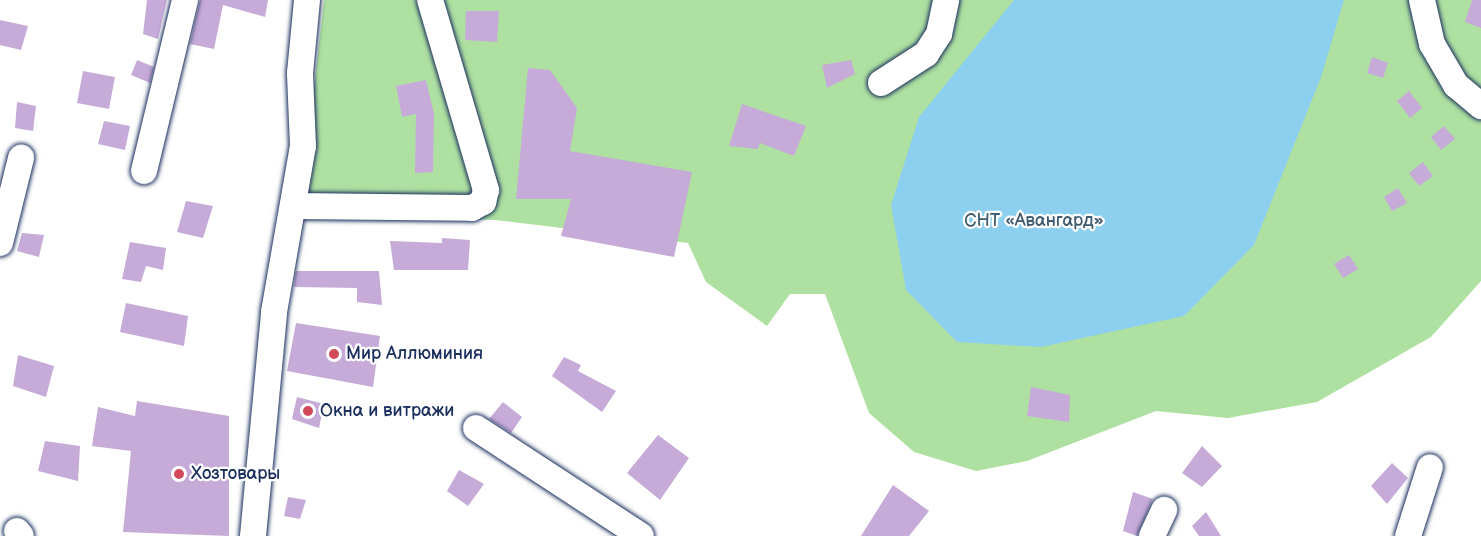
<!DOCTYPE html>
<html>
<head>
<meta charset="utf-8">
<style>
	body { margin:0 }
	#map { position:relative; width:1481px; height:536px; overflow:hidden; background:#fff; font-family:"Balsamiq Sans",sans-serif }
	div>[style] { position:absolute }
	.green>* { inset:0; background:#aee0a1 }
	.water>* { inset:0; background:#8dcfee }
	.building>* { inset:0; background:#c6abd8 }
	.roads { filter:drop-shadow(0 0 2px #1b2f5e) drop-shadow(0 0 2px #1b2f5e) }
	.minor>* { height:26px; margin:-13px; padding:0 13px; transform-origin:13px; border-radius:13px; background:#fff }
	.dots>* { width:16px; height:16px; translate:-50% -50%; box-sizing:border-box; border:3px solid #fff; border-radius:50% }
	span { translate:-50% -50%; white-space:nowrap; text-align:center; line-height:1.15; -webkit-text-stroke:4.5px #fff; paint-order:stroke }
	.park-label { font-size:18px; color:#405b6f }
	.poi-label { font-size:18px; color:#1b2f5e }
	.left { translate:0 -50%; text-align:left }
</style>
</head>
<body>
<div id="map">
	<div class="green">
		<div style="clip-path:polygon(324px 0,1481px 0,1481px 281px,1431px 337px,1317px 402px,1228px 418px,1156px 411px,1027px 461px,976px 471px,914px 452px,869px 413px,825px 294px,790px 294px,767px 326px,706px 282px,688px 243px,495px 220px,299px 216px)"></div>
	</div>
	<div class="water">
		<div style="clip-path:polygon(1014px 0,1344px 0,1321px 77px,1254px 245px,1184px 316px,1041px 347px,957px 342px,906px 290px,891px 205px,919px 117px)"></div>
	</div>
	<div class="building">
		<div style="clip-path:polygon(147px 0,167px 0,158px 39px,143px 34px)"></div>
		<div style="clip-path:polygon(200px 0,268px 0,265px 17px,223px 5px,214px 49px,190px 44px)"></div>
		<div style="clip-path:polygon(1472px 0,1481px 0,1481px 28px,1465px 22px)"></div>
		<div style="clip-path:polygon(466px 11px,499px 11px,497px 42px,465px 40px)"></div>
		<div style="clip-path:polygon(0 20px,28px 26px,21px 50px,0 45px)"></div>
		<div style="clip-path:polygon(1372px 57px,1388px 63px,1383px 78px,1367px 73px)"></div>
		<div style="clip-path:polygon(137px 60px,154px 67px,150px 83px,131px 75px)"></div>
		<div style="clip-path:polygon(851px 60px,855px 74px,827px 88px,822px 65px)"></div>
		<div style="clip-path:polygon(528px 68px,550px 70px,577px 108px,570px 151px,692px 172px,674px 257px,561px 236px,571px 199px,516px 199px)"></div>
		<div style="clip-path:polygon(83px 71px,115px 77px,109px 109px,77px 103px)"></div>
		<div style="clip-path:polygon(426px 80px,434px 114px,433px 172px,415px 173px,416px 114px,402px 117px,396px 86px)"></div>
		<div style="clip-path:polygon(1409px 91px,1422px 108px,1410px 118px,1397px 101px)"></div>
		<div style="clip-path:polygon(17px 102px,36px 106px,33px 131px,15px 128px)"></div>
		<div style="clip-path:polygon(742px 104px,806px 126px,794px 156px,760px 143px,758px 149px,729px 146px)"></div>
		<div style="clip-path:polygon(104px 121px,130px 126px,125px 150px,98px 144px)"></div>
		<div style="clip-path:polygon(1444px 126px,1455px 139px,1441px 150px,1431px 137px)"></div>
		<div style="clip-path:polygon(1423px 162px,1433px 176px,1419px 186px,1409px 173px)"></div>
		<div style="clip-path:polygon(1398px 188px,1407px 203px,1392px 211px,1384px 197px)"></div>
		<div style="clip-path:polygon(186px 201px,213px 206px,203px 238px,177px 232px)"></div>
		<div style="clip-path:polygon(22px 233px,44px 235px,39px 257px,17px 251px)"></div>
		<div style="clip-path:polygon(442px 238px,470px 240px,468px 270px,394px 270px,390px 241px,442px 243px)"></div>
		<div style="clip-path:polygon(130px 242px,166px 248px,163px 270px,146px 266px,141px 282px,122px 279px)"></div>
		<div style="clip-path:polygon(1349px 255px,1358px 269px,1343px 278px,1334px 264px)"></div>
		<div style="clip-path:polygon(296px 271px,379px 271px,382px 305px,357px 302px,357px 288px,294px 287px)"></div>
		<div style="clip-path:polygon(126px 303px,188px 316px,184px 346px,120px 332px)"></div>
		<div style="clip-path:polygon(296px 323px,380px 336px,373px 387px,287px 371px)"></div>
		<div style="clip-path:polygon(18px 355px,54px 366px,46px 397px,13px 386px)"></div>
		<div style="clip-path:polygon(564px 357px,581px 365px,578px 371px,616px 391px,602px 412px,552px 376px)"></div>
		<div style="clip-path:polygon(1031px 387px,1070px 395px,1069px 422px,1027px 416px)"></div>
		<div style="clip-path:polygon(297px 397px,324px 404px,319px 428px,292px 419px)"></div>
		<div style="clip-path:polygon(137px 401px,229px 416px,229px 536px,123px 532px,131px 451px,92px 446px,98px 407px,135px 416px)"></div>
		<div style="clip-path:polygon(503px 402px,522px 417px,511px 433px,489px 419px)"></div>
		<div style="clip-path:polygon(658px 435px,689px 458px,660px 500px,627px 473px)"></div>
		<div style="clip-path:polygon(45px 441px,80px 446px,78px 481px,38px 471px)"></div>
		<div style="clip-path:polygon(1202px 446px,1222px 466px,1202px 487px,1182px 473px)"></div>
		<div style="clip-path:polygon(1392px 463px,1408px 478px,1387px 504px,1371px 486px)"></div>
		<div style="clip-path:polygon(459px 470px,484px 484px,468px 506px,447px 491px)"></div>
		<div style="clip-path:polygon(893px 485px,929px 511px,909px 536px,861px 536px)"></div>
		<div style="clip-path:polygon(1133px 492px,1153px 499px,1137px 536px,1123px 531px)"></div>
		<div style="clip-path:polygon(288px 497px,306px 500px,300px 519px,284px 516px)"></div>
		<div style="clip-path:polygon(1206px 512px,1221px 536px,1199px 536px,1192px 526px)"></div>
	</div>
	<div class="roads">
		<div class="minor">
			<div style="left:1422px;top:0;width:45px;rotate:77.2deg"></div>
			<div style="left:1432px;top:44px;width:48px;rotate:59.7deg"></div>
			<div style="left:1456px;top:85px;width:33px;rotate:40deg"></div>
			<div style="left:881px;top:83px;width:54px;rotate:-32.8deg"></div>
			<div style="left:926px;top:54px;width:24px;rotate:-57deg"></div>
			<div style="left:939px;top:34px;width:35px;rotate:-78deg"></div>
			<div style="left:144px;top:171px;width:176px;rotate:-76.5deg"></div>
			<div style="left:293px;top:206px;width:179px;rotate:0.6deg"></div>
			<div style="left:472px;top:208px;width:13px;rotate:-29deg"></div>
			<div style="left:483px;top:202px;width:12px;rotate:-76deg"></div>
			<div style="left:486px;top:190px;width:198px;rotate:-106.4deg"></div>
			<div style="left:0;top:243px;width:88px;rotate:-76.1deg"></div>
			<div style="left:476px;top:428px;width:197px;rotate:33.2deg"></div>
			<div style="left:17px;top:531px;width:6px;rotate:51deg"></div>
			<div style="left:253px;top:536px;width:225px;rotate:-84.6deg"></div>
			<div style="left:274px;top:312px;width:169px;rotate:-80.1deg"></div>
			<div style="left:303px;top:146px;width:73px;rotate:-92.4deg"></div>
			<div style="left:300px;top:73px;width:73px;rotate:-84.5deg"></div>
			<div style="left:1152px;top:536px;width:29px;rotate:-65deg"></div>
			<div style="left:1408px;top:536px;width:72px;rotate:-72.3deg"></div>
		</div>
	</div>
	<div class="dots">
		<div style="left:334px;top:354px;background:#d1495b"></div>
		<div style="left:308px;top:411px;background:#d1495b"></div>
		<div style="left:179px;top:474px;background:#d1495b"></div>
	</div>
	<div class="park-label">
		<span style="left:1034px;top:221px">СНТ «Авангард»</span>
	</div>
	<div class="poi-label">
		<span class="left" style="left:346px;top:354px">Мир Аллюминия</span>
		<span class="left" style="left:320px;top:411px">Окна и витражи</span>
		<span class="left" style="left:191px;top:474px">Хозтовары</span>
	</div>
</div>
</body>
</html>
